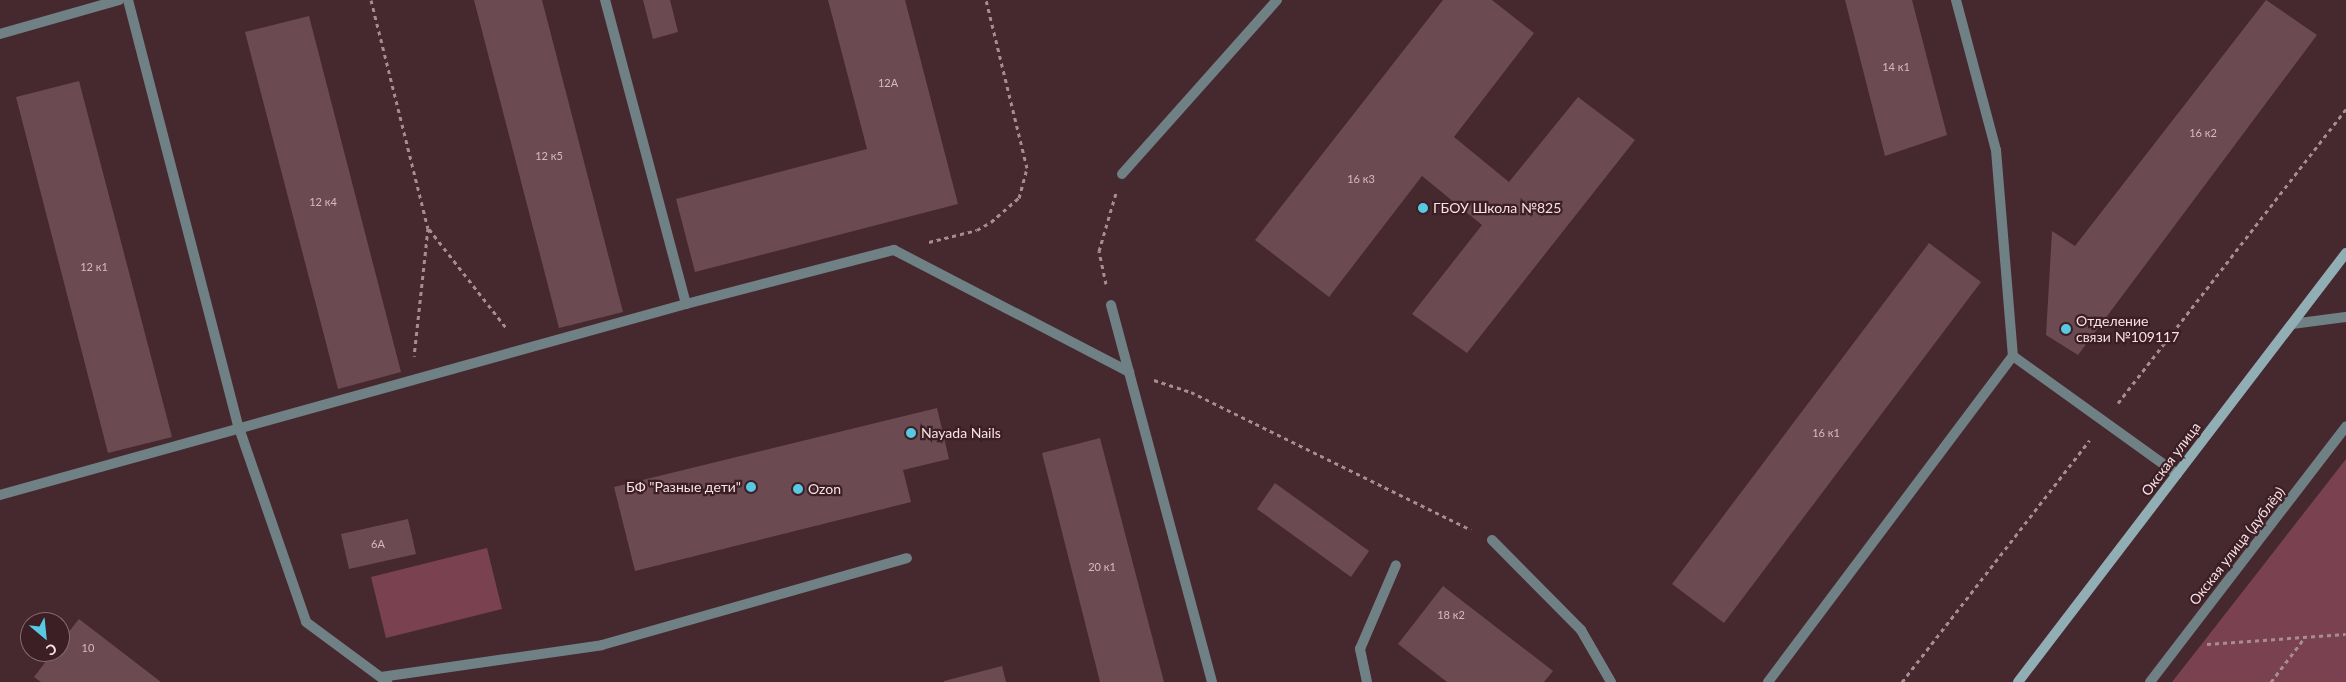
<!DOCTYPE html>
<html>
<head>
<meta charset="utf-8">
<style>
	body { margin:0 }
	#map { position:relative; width:2346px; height:682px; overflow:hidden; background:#46282f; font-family:Lato,sans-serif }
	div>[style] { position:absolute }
	.green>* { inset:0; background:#7a4250 }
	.building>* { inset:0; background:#6c4a52 }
	.path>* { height:3px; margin-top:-1.5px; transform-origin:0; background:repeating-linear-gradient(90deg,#a68d93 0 4px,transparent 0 8px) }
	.service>* { height:10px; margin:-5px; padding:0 5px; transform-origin:5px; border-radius:5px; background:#708186 }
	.minor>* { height:10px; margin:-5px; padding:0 5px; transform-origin:5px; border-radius:5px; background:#708186 }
	.secondary>* { height:10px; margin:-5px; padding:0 5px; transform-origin:5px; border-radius:5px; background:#92aeb5 }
	.dots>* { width:14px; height:14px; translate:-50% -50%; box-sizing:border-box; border:2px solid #3c1e25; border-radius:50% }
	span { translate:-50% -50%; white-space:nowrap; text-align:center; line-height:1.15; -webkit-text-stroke:4.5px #3c1e25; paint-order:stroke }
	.number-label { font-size:11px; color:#d4bbc0 }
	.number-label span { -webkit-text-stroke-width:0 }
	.poi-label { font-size:14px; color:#f6e1e5 }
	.left { translate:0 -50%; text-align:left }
	.right { translate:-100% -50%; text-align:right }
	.street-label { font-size:14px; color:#f6e1e5 }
	.north { position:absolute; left:20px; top:612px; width:50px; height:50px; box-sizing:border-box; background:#3c1e25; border:1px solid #866c72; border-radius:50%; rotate:152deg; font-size:14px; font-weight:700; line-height:20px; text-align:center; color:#f6e1e5 }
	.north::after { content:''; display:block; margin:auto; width:18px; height:22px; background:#58c9e3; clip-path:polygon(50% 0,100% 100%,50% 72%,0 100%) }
</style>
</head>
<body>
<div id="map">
	<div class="green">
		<div style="clip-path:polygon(2346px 459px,2346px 682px,2172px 682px,2201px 645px)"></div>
		<div style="clip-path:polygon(487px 548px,502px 609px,386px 638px,371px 577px)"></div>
	</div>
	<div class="building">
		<div style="clip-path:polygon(474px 0,542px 0,623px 312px,559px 328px)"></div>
		<div style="clip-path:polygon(643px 0,670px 0,678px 32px,653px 39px)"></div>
		<div style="clip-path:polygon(828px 0,905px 0,958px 204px,695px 272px,676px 199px,867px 149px)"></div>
		<div style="clip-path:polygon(1443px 0,1492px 0,1534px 33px,1454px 137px,1509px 182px,1578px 97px,1635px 140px,1467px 353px,1412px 314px,1482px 225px,1422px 176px,1329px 297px,1255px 240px)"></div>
		<div style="clip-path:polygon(1845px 0,1912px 0,1947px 135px,1885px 156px)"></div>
		<div style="clip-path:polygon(2266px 0,2317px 35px,2078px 355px,2046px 335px,2052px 231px,2075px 246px)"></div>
		<div style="clip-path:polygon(309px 16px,401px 372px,338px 389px,245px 32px)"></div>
		<div style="clip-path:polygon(79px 81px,172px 437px,108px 453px,16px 97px)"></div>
		<div style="clip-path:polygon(1929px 243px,1981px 282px,1724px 623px,1672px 584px)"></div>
		<div style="clip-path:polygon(937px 408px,949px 459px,903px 470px,911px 502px,635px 571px,614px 487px)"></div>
		<div style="clip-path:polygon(1100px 438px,1164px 682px,1100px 682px,1042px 453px)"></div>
		<div style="clip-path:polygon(1275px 483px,1369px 551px,1351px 577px,1257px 509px)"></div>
		<div style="clip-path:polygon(408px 519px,416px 554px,349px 569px,341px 534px)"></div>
		<div style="clip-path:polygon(1443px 586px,1553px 671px,1544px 682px,1447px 682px,1398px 644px)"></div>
		<div style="clip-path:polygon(79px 619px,161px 682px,41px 682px,34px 677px,53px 652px,60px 652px,60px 643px)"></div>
		<div style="clip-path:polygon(1002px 666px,1006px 682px,944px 682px,944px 681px)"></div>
	</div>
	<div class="path">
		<div style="left:371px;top:0;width:235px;rotate:76deg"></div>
		<div style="left:428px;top:228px;width:129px;rotate:96.2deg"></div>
		<div style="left:429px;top:229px;width:128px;rotate:52deg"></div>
		<div style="left:929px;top:242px;width:49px;rotate:-14deg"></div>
		<div style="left:977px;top:230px;width:16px;rotate:-30deg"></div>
		<div style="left:991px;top:222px;width:37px;rotate:-41deg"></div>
		<div style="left:1019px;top:198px;width:31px;rotate:-75deg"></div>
		<div style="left:1027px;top:168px;width:173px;rotate:-103.7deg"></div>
		<div style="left:1106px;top:284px;width:34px;rotate:-102deg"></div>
		<div style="left:1099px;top:251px;width:60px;rotate:-73.7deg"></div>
		<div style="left:1154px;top:380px;width:39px;rotate:18deg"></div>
		<div style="left:1191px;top:392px;width:312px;rotate:26.2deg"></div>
		<div style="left:2118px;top:403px;width:372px;rotate:-52.2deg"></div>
		<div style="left:2207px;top:644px;width:139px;rotate:-4.1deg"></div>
		<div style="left:1902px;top:682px;width:306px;rotate:-52.2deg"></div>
		<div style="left:2271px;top:682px;width:56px;rotate:-52.9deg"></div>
	</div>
	<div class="service">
		<div style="left:128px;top:0;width:442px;rotate:75.5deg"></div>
		<div style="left:239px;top:428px;width:205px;rotate:70.9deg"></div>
		<div style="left:306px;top:622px;width:101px;rotate:36.5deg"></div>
		<div style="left:1956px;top:0;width:155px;rotate:75.1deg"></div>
		<div style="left:1996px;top:150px;width:207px;rotate:85.3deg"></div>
		<div style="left:2013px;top:356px;width:202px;rotate:35.7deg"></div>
		<div style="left:0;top:34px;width:124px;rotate:-15.9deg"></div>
		<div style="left:1122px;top:174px;width:233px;rotate:-48.3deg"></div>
		<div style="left:686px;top:304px;width:215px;rotate:-14.6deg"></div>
		<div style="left:894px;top:250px;width:265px;rotate:27.4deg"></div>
		<div style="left:1111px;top:305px;width:390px;rotate:75deg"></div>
		<div style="left:0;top:495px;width:712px;rotate:-15.56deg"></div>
		<div style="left:686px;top:304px;width:315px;rotate:-104.9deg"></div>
		<div style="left:1492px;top:540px;width:127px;rotate:45.3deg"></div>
		<div style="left:1581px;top:630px;width:60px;rotate:60deg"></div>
		<div style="left:381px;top:677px;width:223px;rotate:-8.2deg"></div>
		<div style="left:602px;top:645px;width:317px;rotate:-15.9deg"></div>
		<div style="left:1367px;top:682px;width:34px;rotate:-102deg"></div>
		<div style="left:1360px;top:649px;width:91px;rotate:-66.8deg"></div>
		<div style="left:1768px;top:682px;width:408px;rotate:-53.1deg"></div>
	</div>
	<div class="minor">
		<div style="left:2292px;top:324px;width:54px;rotate:-7.4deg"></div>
		<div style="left:2150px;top:682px;width:322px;rotate:-52.5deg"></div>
	</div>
	<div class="secondary">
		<div style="left:2018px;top:682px;width:540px;rotate:-52.6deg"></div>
	</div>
	<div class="dots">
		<div style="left:1423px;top:208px;background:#58c9e3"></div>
		<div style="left:2066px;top:329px;background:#58c9e3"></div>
		<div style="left:911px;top:433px;background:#58c9e3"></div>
		<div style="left:751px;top:487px;background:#58c9e3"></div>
		<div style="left:798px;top:489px;background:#58c9e3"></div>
	</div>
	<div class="number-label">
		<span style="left:1896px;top:67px">14 к1</span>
		<span style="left:888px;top:83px">12А</span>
		<span style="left:2203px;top:133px">16 к2</span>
		<span style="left:549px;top:156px">12 к5</span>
		<span style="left:1361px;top:179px">16 к3</span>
		<span style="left:323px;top:202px">12 к4</span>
		<span style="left:94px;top:267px">12 к1</span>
		<span style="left:1826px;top:433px">16 к1</span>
		<span style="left:378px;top:544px">6А</span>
		<span style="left:1102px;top:567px">20 к1</span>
		<span style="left:1451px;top:615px">18 к2</span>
		<span style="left:88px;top:648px">10</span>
	</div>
	<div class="poi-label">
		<span class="left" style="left:1433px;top:208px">ГБОУ Школа №825</span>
		<span class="left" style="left:2076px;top:329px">Отделение<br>связи №109117</span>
		<span class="left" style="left:921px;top:433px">Nayada Nails</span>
		<span class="right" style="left:741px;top:487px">БФ "Разные дети"</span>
		<span class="left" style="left:808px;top:489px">Ozon</span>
	</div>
	<div class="street-label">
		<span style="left:2171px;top:459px;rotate:-53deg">Окская улица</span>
		<span style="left:2237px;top:546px;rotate:-52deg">Окская улица (дублёр)</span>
	</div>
	<div class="north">С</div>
</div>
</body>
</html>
